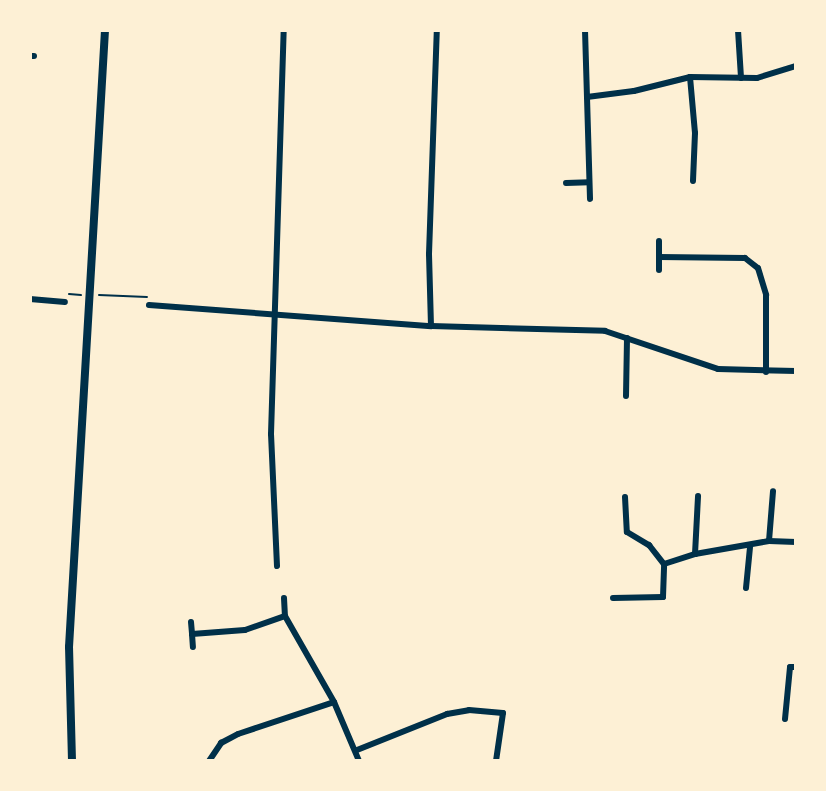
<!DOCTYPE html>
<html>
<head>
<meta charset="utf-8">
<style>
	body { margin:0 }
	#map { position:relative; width:826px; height:791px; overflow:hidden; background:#fdf0d5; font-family:"Nunito Sans",sans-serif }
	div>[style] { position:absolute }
	.path>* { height:2px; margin:-1px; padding:0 1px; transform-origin:1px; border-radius:1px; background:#003049 }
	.minor>* { height:6px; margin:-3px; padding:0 3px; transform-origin:3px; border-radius:3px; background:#003049 }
	.secondary>* { height:8px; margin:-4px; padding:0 4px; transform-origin:4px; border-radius:4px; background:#003049 }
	span { translate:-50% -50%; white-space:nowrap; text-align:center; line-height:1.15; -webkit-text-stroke:6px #fdf0d5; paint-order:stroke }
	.frame { position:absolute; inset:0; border:32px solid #fdf0d5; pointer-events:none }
</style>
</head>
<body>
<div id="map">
	<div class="path">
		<div style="left:69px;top:294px;width:12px;rotate:5deg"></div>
		<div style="left:99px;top:295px;width:48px;rotate:2.4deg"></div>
	</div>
	<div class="minor">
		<div style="left:585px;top:30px;width:169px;rotate:88.3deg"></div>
		<div style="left:738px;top:30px;width:48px;rotate:86.4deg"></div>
		<div style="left:30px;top:56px;width:4px"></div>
		<div style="left:690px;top:77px;width:56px;rotate:84.9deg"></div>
		<div style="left:695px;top:133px;width:48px;rotate:92.4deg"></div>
		<div style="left:587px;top:97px;width:47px;rotate:-7.3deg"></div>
		<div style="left:634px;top:91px;width:58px;rotate:-14deg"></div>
		<div style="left:690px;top:77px;width:67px;rotate:0.9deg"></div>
		<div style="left:757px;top:78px;width:41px;rotate:-17.1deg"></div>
		<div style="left:566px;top:183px;width:23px;rotate:-2deg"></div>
		<div style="left:659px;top:257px;width:86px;rotate:0.7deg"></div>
		<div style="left:745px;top:258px;width:16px;rotate:38deg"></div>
		<div style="left:758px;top:268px;width:28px;rotate:73deg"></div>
		<div style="left:766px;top:295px;width:77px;rotate:90deg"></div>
		<div style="left:659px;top:270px;width:29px;rotate:-90deg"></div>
		<div style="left:30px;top:299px;width:35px;rotate:5deg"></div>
		<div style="left:149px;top:305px;width:283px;rotate:4.3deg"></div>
		<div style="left:431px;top:326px;width:174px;rotate:1.6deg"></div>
		<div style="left:605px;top:331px;width:119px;rotate:18.6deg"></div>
		<div style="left:718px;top:369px;width:78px;rotate:1.5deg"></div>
		<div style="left:431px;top:326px;width:72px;rotate:-91.6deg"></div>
		<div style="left:429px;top:254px;width:224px;rotate:-88deg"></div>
		<div style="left:626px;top:396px;width:58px;rotate:-89deg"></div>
		<div style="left:625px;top:497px;width:35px;rotate:87deg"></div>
		<div style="left:627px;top:532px;width:26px;rotate:31deg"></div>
		<div style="left:649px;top:545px;width:24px;rotate:52deg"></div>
		<div style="left:769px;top:541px;width:50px;rotate:-85.4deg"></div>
		<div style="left:695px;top:554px;width:58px;rotate:-87deg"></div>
		<div style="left:277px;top:566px;width:132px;rotate:-92.6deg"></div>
		<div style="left:271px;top:434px;width:404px;rotate:-88.2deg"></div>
		<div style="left:746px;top:588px;width:41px;rotate:-84.4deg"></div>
		<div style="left:284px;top:598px;width:18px;rotate:87deg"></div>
		<div style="left:285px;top:616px;width:99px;rotate:60.3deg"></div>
		<div style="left:334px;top:702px;width:64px;rotate:67deg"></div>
		<div style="left:613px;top:598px;width:50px;rotate:-1.1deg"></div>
		<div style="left:663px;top:597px;width:33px;rotate:-88deg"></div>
		<div style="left:664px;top:564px;width:33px;rotate:-18deg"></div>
		<div style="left:695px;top:554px;width:75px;rotate:-10deg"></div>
		<div style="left:769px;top:541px;width:27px;rotate:2deg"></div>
		<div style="left:191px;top:622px;width:12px;rotate:85deg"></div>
		<div style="left:192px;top:634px;width:53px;rotate:-4.3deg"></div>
		<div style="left:245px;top:630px;width:42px;rotate:-19.3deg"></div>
		<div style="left:192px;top:634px;width:13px;rotate:86deg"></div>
		<div style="left:785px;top:719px;width:52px;rotate:-84.5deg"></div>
		<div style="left:790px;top:667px;width:6px"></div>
		<div style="left:357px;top:750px;width:97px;rotate:-21.8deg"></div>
		<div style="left:447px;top:714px;width:22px;rotate:-10deg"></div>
		<div style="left:469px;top:710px;width:34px;rotate:5deg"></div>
		<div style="left:503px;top:713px;width:49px;rotate:98.3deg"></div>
		<div style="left:209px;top:761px;width:22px;rotate:-56deg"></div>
		<div style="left:221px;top:743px;width:19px;rotate:-28deg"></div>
		<div style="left:238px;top:734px;width:101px;rotate:-18.4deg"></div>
	</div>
	<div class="secondary">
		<div style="left:72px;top:761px;width:114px;rotate:-91.5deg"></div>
		<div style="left:69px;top:647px;width:618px;rotate:-86.66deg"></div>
	</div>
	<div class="frame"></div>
</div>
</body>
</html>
